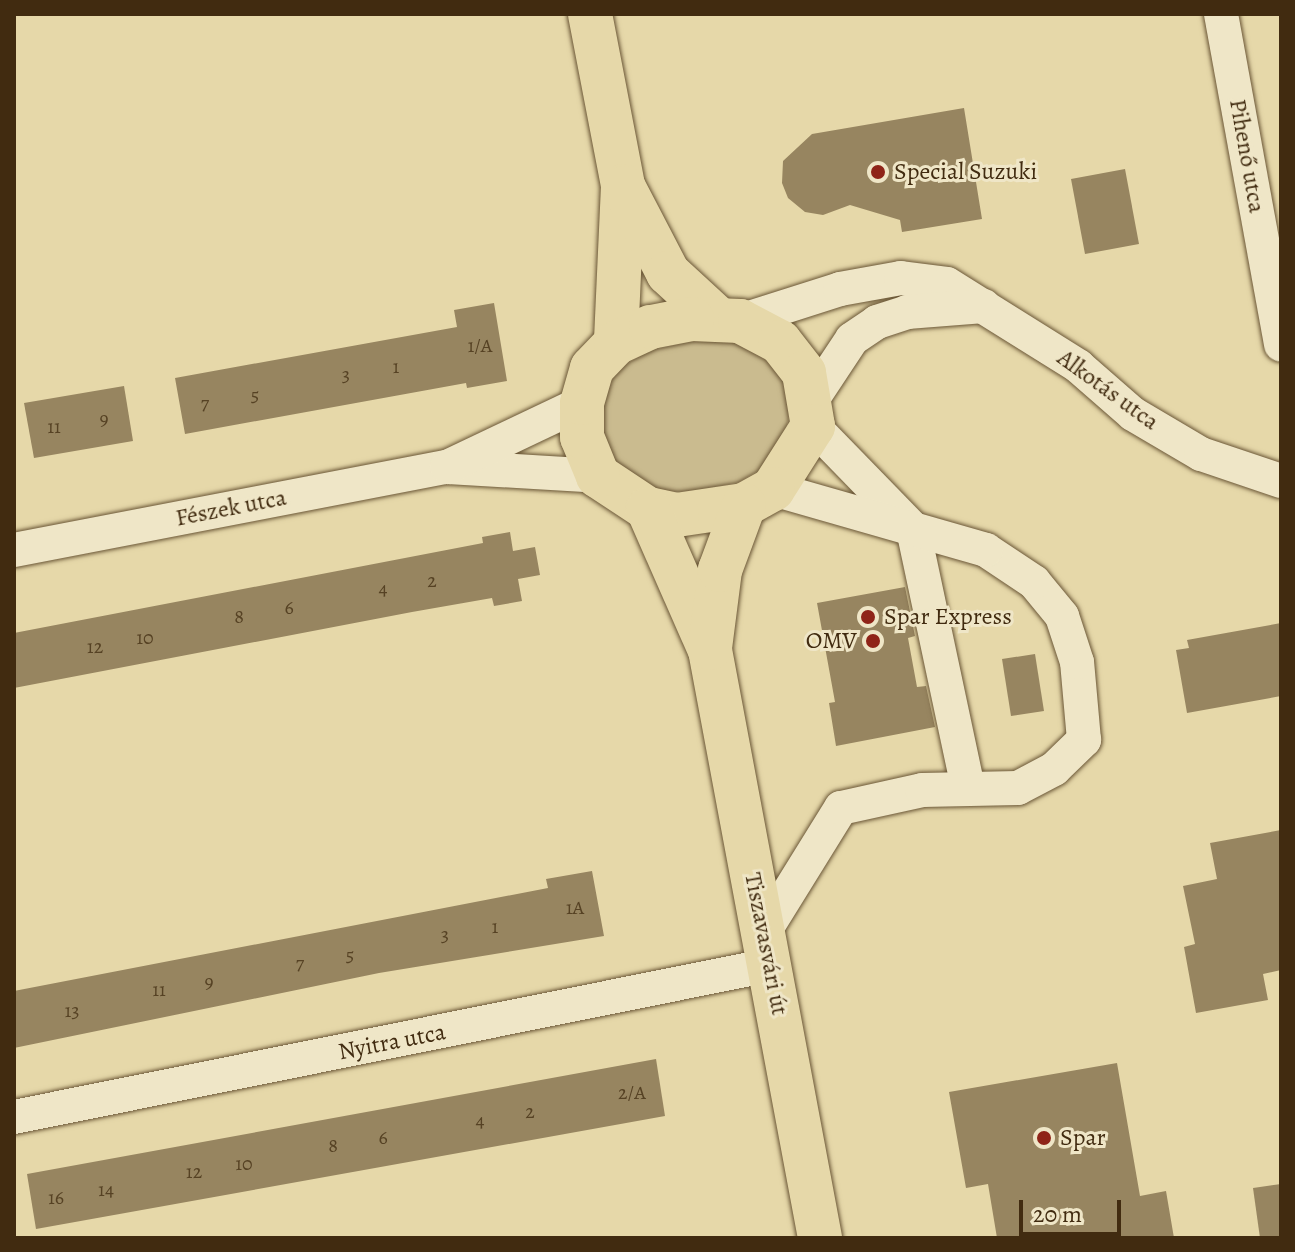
<!DOCTYPE html>
<html>
<head>
<meta charset="utf-8">
<style>
	body { margin:0 }
	#map { position:relative; width:1295px; height:1252px; overflow:hidden; background:#e6d8a9; font-family:Alegreya,serif }
	div>[style] { position:absolute }
	.green>* { inset:0; background:#cabb8f }
	.building>* { inset:0; background:#978560 }
	.roads { filter:drop-shadow(0 0 2px #6a5636) drop-shadow(0 0 2px #6a5636) }
	.minor>* { height:34px; margin:-17px; padding:0 17px; transform-origin:17px; border-radius:17px; background:#efe6c7 }
	.major>* { height:44px; margin:-22px; padding:0 22px; transform-origin:22px; border-radius:22px; background:#e6d8a9 }
	.dots>* { width:22px; height:22px; translate:-50% -50%; box-sizing:border-box; border:4px solid #efe6c7; border-radius:50% }
	span { translate:-50% -50%; white-space:nowrap; text-align:center; line-height:1.15; -webkit-text-stroke:6px #efe6c7; paint-order:stroke }
	.number-label { font-size:20px; color:#564224 }
	.number-label span { -webkit-text-stroke-width:0 }
	.street-label { font-size:24px; color:#412b10 }
	.poi-label { font-size:24px; color:#412b10 }
	.left { translate:0 -50%; text-align:left }
	.right { translate:-100% -50%; text-align:right }
	.frame { position:absolute; inset:0; border:16px solid #412b10; pointer-events:none }
	.scale { position:absolute; left:1019px; top:1200px; width:102px; height:36px; box-sizing:border-box; border:4px solid #412b10; border-top:0; padding-left:10px; font-size:24px; line-height:28px; white-space:nowrap; color:#412b10; -webkit-text-stroke:6px #efe6c7; paint-order:stroke }
</style>
</head>
<body>
<div id="map">
	<div class="green">
		<div style="clip-path:polygon(708px 338px,733px 339px,773px 365px,786px 385px,790px 408px,785px 436px,759px 470px,739px 482px,696px 491px,652px 492px,604px 452px,600px 400px,619px 369px,648px 351px)"></div>
	</div>
	<div class="building">
		<div style="clip-path:polygon(964px 108px,982px 219px,902px 232px,900px 220px,850px 205px,823px 215px,805px 212px,788px 198px,782px 183px,783px 161px,812px 134px)"></div>
		<div style="clip-path:polygon(1125px 169px,1139px 244px,1085px 254px,1071px 179px)"></div>
		<div style="clip-path:polygon(494px 303px,507px 381px,467px 388px,466px 383px,185px 434px,175px 378px,457px 327px,454px 310px)"></div>
		<div style="clip-path:polygon(124px 386px,133px 441px,34px 458px,24px 403px)"></div>
		<div style="clip-path:polygon(510px 532px,513px 551px,535px 547px,540px 575px,518px 579px,522px 601px,494px 606px,492px 598px,412px 612px,14px 688px,14px 633px,483px 543px,482px 537px)"></div>
		<div style="clip-path:polygon(905px 587px,915px 636px,908px 638px,917px 687px,926px 686px,935px 727px,836px 746px,829px 703px,835px 702px,817px 603px)"></div>
		<div style="clip-path:polygon(1281px 623px,1281px 696px,1187px 713px,1176px 650px,1189px 648px,1187px 640px)"></div>
		<div style="clip-path:polygon(1035px 654px,1044px 711px,1011px 716px,1002px 659px)"></div>
		<div style="clip-path:polygon(1281px 830px,1281px 970px,1263px 974px,1268px 1000px,1196px 1013px,1184px 947px,1195px 944px,1183px 886px,1217px 879px,1210px 843px)"></div>
		<div style="clip-path:polygon(592px 871px,604px 936px,379px 973px,14px 1048px,14px 991px,548px 888px,546px 879px)"></div>
		<div style="clip-path:polygon(656px 1059px,665px 1116px,36px 1229px,27px 1174px)"></div>
		<div style="clip-path:polygon(1117px 1063px,1140px 1196px,1166px 1191px,1174px 1238px,997px 1238px,988px 1184px,966px 1188px,949px 1092px)"></div>
		<div style="clip-path:polygon(1281px 1184px,1281px 1238px,1260px 1238px,1253px 1188px)"></div>
	</div>
	<div class="roads">
		<div class="minor">
			<div style="left:1221px;top:14px;width:336px;rotate:79.7deg"></div>
			<div style="left:740px;top:321px;width:105px;rotate:-17.7deg"></div>
			<div style="left:840px;top:289px;width:62px;rotate:-10.2deg"></div>
			<div style="left:901px;top:278px;width:46px;rotate:7.4deg"></div>
			<div style="left:947px;top:284px;width:155px;rotate:32deg"></div>
			<div style="left:1078px;top:366px;width:73px;rotate:41.1deg"></div>
			<div style="left:1133px;top:414px;width:79px;rotate:30.5deg"></div>
			<div style="left:1201px;top:454px;width:84px;rotate:18.6deg"></div>
			<div style="left:811px;top:401px;width:74px;rotate:-56.5deg"></div>
			<div style="left:852px;top:339px;width:30px;rotate:-34deg"></div>
			<div style="left:877px;top:322px;width:32px;rotate:-18deg"></div>
			<div style="left:907px;top:312px;width:77px;rotate:-4.5deg"></div>
			<div style="left:813px;top:426px;width:144px;rotate:45.8deg"></div>
			<div style="left:913px;top:529px;width:265px;rotate:78deg"></div>
			<div style="left:448px;top:467px;width:150px;rotate:3.4deg"></div>
			<div style="left:14px;top:550px;width:441px;rotate:-10.9deg"></div>
			<div style="left:447px;top:467px;width:149px;rotate:-25.4deg"></div>
			<div style="left:764px;top:932px;width:146px;rotate:-58.2deg"></div>
			<div style="left:841px;top:808px;width:83px;rotate:-12.5deg"></div>
			<div style="left:922px;top:790px;width:96px;rotate:-1.2deg"></div>
			<div style="left:1018px;top:788px;width:41px;rotate:-27.8deg"></div>
			<div style="left:1054px;top:769px;width:42px;rotate:-44deg"></div>
			<div style="left:1084px;top:740px;width:78px;rotate:-95.1deg"></div>
			<div style="left:1077px;top:662px;width:48px;rotate:-108.1deg"></div>
			<div style="left:1062px;top:616px;width:44px;rotate:-129.5deg"></div>
			<div style="left:1034px;top:582px;width:58px;rotate:-146.3deg"></div>
			<div style="left:986px;top:550px;width:222px;rotate:-164deg"></div>
			<div style="left:14px;top:1117px;width:771px;rotate:-11.37deg"></div>
		</div>
		<div class="major">
			<div style="left:590px;top:14px;width:175px;rotate:79.1deg"></div>
			<div style="left:623px;top:186px;width:157px;rotate:92.6deg"></div>
			<div style="left:624px;top:188px;width:96px;rotate:62.6deg"></div>
			<div style="left:668px;top:273px;width:68px;rotate:42.6deg"></div>
			<div style="left:692px;top:319px;width:48px;rotate:2.4deg"></div>
			<div style="left:740px;top:321px;width:45px;rotate:27.7deg"></div>
			<div style="left:780px;top:342px;width:39px;rotate:52deg"></div>
			<div style="left:804px;top:373px;width:54px;rotate:80.4deg"></div>
			<div style="left:813px;top:426px;width:75px;rotate:122.4deg"></div>
			<div style="left:773px;top:489px;width:33px;rotate:151deg"></div>
			<div style="left:744px;top:505px;width:68px;rotate:171.5deg"></div>
			<div style="left:677px;top:515px;width:30px;rotate:-168deg"></div>
			<div style="left:648px;top:509px;width:60px;rotate:-146.6deg"></div>
			<div style="left:598px;top:476px;width:42px;rotate:-112.3deg"></div>
			<div style="left:582px;top:437px;width:34px;rotate:-90deg"></div>
			<div style="left:582px;top:403px;width:36px;rotate:-74deg"></div>
			<div style="left:592px;top:368px;width:35px;rotate:-46deg"></div>
			<div style="left:616px;top:343px;width:38px;rotate:-25deg"></div>
			<div style="left:651px;top:327px;width:42px;rotate:-11deg"></div>
			<div style="left:648px;top:509px;width:154px;rotate:66.3deg"></div>
			<div style="left:710px;top:650px;width:598px;rotate:79.4deg"></div>
			<div style="left:710px;top:648px;width:79px;rotate:-82.7deg"></div>
			<div style="left:720px;top:570px;width:69px;rotate:-69.7deg"></div>
		</div>
	</div>
	<div class="dots">
		<div style="left:878px;top:172px;background:#8f2418"></div>
		<div style="left:868px;top:617px;background:#8f2418"></div>
		<div style="left:873px;top:641px;background:#8f2418"></div>
		<div style="left:1044px;top:1138px;background:#8f2418"></div>
	</div>
	<div class="number-label">
		<span style="left:480px;top:345px">1/A</span>
		<span style="left:396px;top:366px">1</span>
		<span style="left:346px;top:374px">3</span>
		<span style="left:255px;top:394px">5</span>
		<span style="left:205px;top:402px">7</span>
		<span style="left:104px;top:418px">9</span>
		<span style="left:54px;top:426px">11</span>
		<span style="left:432px;top:580px">2</span>
		<span style="left:383px;top:588px">4</span>
		<span style="left:289px;top:607px">6</span>
		<span style="left:239px;top:616px">8</span>
		<span style="left:145px;top:637px">10</span>
		<span style="left:95px;top:646px">12</span>
		<span style="left:575px;top:907px">1A</span>
		<span style="left:495px;top:926px">1</span>
		<span style="left:445px;top:934px">3</span>
		<span style="left:350px;top:954px">5</span>
		<span style="left:300px;top:962px">7</span>
		<span style="left:209px;top:981px">9</span>
		<span style="left:159px;top:989px">11</span>
		<span style="left:72px;top:1010px">13</span>
		<span style="left:632px;top:1092px">2/A</span>
		<span style="left:530px;top:1111px">2</span>
		<span style="left:480px;top:1120px">4</span>
		<span style="left:383px;top:1137px">6</span>
		<span style="left:333px;top:1145px">8</span>
		<span style="left:244px;top:1163px">10</span>
		<span style="left:194px;top:1171px">12</span>
		<span style="left:106px;top:1189px">14</span>
		<span style="left:56px;top:1197px">16</span>
	</div>
	<div class="street-label">
		<span style="left:1247px;top:156px;rotate:80deg">Pihenő utca</span>
		<span style="left:1108px;top:390px;rotate:36deg">Alkotás utca</span>
		<span style="left:231px;top:508px;rotate:-11deg">Fészek utca</span>
		<span style="left:766px;top:944px;rotate:79deg">Tiszavasvári út</span>
		<span style="left:392px;top:1042px;rotate:-11deg">Nyitra utca</span>
	</div>
	<div class="poi-label">
		<span class="left" style="left:894px;top:172px">Special Suzuki</span>
		<span class="left" style="left:884px;top:617px">Spar Express</span>
		<span class="right" style="left:857px;top:641px">OMV</span>
		<span class="left" style="left:1060px;top:1138px">Spar</span>
	</div>
	<div class="frame"></div>
	<div class="scale">20 m</div>
</div>
</body>
</html>
